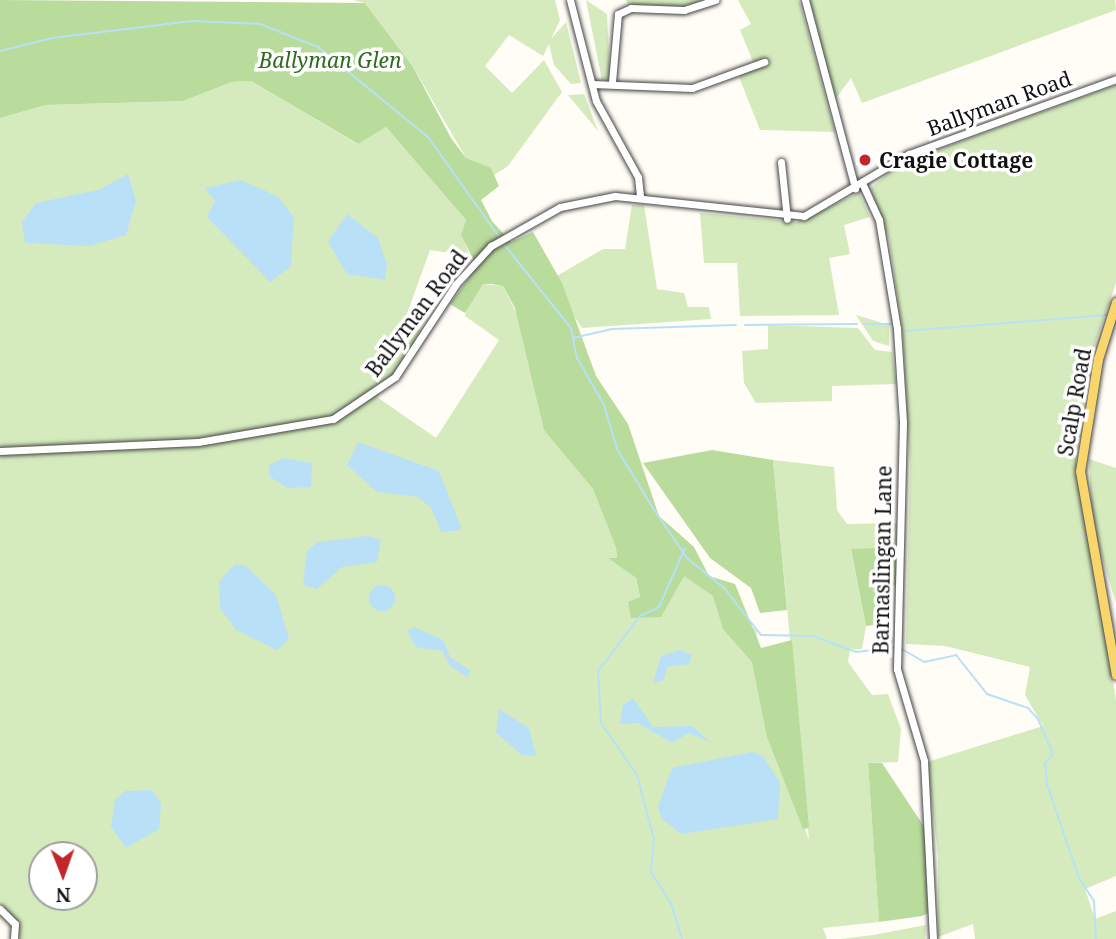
<!DOCTYPE html>
<html>
<head>
<meta charset="utf-8">
<style>
	body { margin:0 }
	#map { position:relative; width:1116px; height:939px; overflow:hidden; background:#fffdf5; font-family:"Noto Serif",serif }
	div>[style] { position:absolute }
	.green>* { inset:0; background:#d5ebbd }
	.forest>* { inset:0; background:#b9dc9c }
	.water>* { inset:0; background:#b9e0f7 }
	.round { border-radius:50% }
	.stream>* { height:2px; margin:-1px; padding:0 1px; transform-origin:1px; border-radius:1px; background:#b9e0f7 }
	.roads { filter:drop-shadow(0 0 2px #444) drop-shadow(0 0 2px #444) }
	.minor>* { height:7px; margin:-3.5px; padding:0 3.5px; transform-origin:3.5px; border-radius:3.5px; background:#fff }
	.major>* { height:9px; margin:-4.5px; padding:0 4.5px; transform-origin:4.5px; border-radius:4.5px; background:#f9d66b }
	.dots>* { width:19px; height:19px; translate:-50% -50%; box-sizing:border-box; border:4px solid #fff; border-radius:50% }
	span { translate:-50% -50%; white-space:nowrap; text-align:center; line-height:1.15; -webkit-text-stroke:7px #fff; paint-order:stroke }
	.park-label { font-size:21px; color:#2f6b1f; font-style:italic }
	.street-label { font-size:21px; color:#111 }
	.poi-label { font-size:21px; color:#111; font-weight:700 }
	.left { translate:0 -50%; text-align:left }
	.north { position:absolute; left:28px; top:841px; width:70px; height:70px; box-sizing:border-box; background:#fff; border:2px solid #a0a0a0; border-radius:50%; rotate:179deg; font-size:19px; font-weight:700; line-height:28px; text-align:center; color:#111 }
	.north::after { content:''; display:block; margin:auto; width:24px; height:32px; background:#c4262e; clip-path:polygon(50% 0,100% 100%,50% 72%,0 100%) }
</style>
</head>
<body>
<div id="map">
	<div class="green">
		<div style="clip-path:polygon(353px 0,555px 0,560px 20px,551px 39px,566px 22px,581px 83px,571px 84px,554px 65px,549px 44px,543px 56px,509px 35px,485px 66px,512px 93px,544px 60px,562px 92px,508px 166px,494px 175px,466px 158px,413px 67px,365px 3px)"></div>
		<div style="clip-path:polygon(586px 0,607px 14px,610px 77px,602px 80px)"></div>
		<div style="clip-path:polygon(626px 0,711px 0,682px 8px,629px 6px)"></div>
		<div style="clip-path:polygon(738px 0,799px 0,835px 132px,760px 130px,739px 77px,754px 64px,740px 30px,751px 24px)"></div>
		<div style="clip-path:polygon(809px 0,1115px 0,1116px 10px,862px 103px,851px 78px,834px 101px)"></div>
		<div style="clip-path:polygon(evenodd,251px 81px,357px 144px,386px 127px,466px 220px,462px 236px,470px 256px,430px 250px,405px 319px,423px 332px,377px 397px,436px 438px,499px 340px,465px 316px,470px 300px,483px 284px,503px 286px,524px 328px,545px 430px,593px 489px,616px 548px,617px 558px,610px 559px,636px 578px,640px 598px,631px 618px,680px 568px,756px 630px,779px 757px,809px 840px,773px 460px,834px 467px,837px 510px,847px 524px,897px 523px,897px 547px,851px 550px,866px 626px,862px 649px,850px 649px,848px 662px,872px 695px,888px 694px,901px 729px,898px 762px,868px 763px,879px 922px,823px 928px,827px 939px,19px 939px,18px 923px,0 904px,0 118px,46px 105px,183px 101px,232px 82px,251px 81px,42px 855px,84px 855px,84px 897px,42px 897px,42px 855px)"></div>
		<div style="clip-path:polygon(1116px 85px,1116px 283px,1091px 355px,1075px 455px,1116px 700px,1116px 876px,1085px 889px,1095px 919px,1116px 911px,1116px 939px,975px 939px,973px 924px,938px 937px,938px 855px,927px 762px,1043px 726px,1025px 695px,1030px 667px,945px 646px,906px 644px,910px 467px,903px 335px,889px 239px,870px 189px,899px 164px)"></div>
		<div style="clip-path:polygon(584px 94px,598px 131px,568px 95px)"></div>
		<div style="clip-path:polygon(859px 193px,870px 217px,844px 225px,850px 254px,829px 258px,839px 315px,740px 316px,737px 263px,704px 263px,700px 213px,797px 222px)"></div>
		<div style="clip-path:polygon(632px 205px,644px 205px,657px 289px,684px 293px,688px 307px,709px 307px,711px 319px,582px 328px,550px 280px,603px 249px,625px 249px)"></div>
		<div style="clip-path:polygon(856px 315px,889px 325px,889px 346px,873px 341px)"></div>
		<div style="clip-path:polygon(768px 325px,858px 328px,875px 350px,892px 352px,896px 384px,832px 386px,832px 401px,756px 403px,744px 383px,742px 351px,768px 349px)"></div>
		<div style="clip-path:polygon(1089px 459px,1116px 468px,1116px 603px,1092px 524px)"></div>
		<div style="clip-path:polygon(926px 925px,925px 939px,840px 939px,873px 935px)"></div>
	</div>
	<div class="forest">
		<div style="clip-path:polygon(0 0,365px 3px,413px 67px,451px 138px,466px 158px,491px 168px,499px 186px,481px 200px,492px 221px,511px 242px,533px 232px,562px 283px,596px 376px,628px 424px,659px 516px,694px 547px,709px 576px,735px 584px,761px 648px,792px 640px,809px 828px,803px 829px,767px 737px,752px 662px,723px 629px,713px 596px,684px 576px,661px 617px,631px 618px,628px 602px,640px 597px,636px 578px,608px 558px,617px 558px,616px 548px,593px 489px,544px 430px,515px 308px,503px 286px,492px 284px,483px 284px,465px 313px,450px 304px,477px 267px,461px 235px,466px 220px,386px 127px,358px 144px,251px 81px,232px 82px,183px 101px,46px 105px,0 118px)"></div>
		<div style="clip-path:polygon(712px 450px,773px 460px,787px 610px,760px 613px,751px 588px,710px 558px,643px 463px)"></div>
		<div style="clip-path:polygon(897px 547px,896px 585px,883px 588px,875px 625px,866px 626px,851px 549px)"></div>
		<div style="clip-path:polygon(868px 763px,882px 763px,925px 828px,928px 913px,922px 916px,879px 922px)"></div>
	</div>
	<div class="water">
		<div style="clip-path:polygon(128px 174px,136px 201px,126px 235px,89px 246px,25px 243px,22px 222px,36px 203px,98px 190px)"></div>
		<div style="clip-path:polygon(240px 180px,277px 196px,294px 217px,291px 266px,270px 282px,207px 217px,215px 201px,205px 188px)"></div>
		<div style="clip-path:polygon(347px 214px,378px 238px,387px 265px,385px 280px,347px 274px,328px 242px)"></div>
		<div style="clip-path:polygon(358px 442px,439px 471px,462px 530px,441px 532px,432px 509px,418px 497px,377px 492px,347px 465px)"></div>
		<div style="clip-path:polygon(284px 458px,312px 463px,311px 487px,288px 488px,270px 477px,269px 465px)"></div>
		<div style="clip-path:polygon(368px 536px,381px 540px,377px 562px,342px 567px,317px 589px,303px 585px,307px 551px,318px 542px)"></div>
		<div style="clip-path:polygon(235px 564px,246px 566px,276px 595px,289px 639px,277px 650px,236px 630px,220px 608px,219px 581px)"></div>
		<div class="round" style="left:369px;top:585px;width:26px;height:26px"></div>
		<div style="clip-path:polygon(414px 627px,443px 640px,450px 657px,471px 671px,467px 677px,450px 666px,442px 651px,416px 647px,407px 631px)"></div>
		<div style="clip-path:polygon(680px 650px,692px 655px,689px 664px,667px 667px,664px 680px,653px 683px,661px 656px)"></div>
		<div style="clip-path:polygon(633px 698px,653px 727px,692px 726px,710px 742px,689px 733px,672px 743px,638px 723px,620px 724px,623px 705px)"></div>
		<div style="clip-path:polygon(499px 709px,529px 728px,536px 756px,522px 755px,496px 733px)"></div>
		<div style="clip-path:polygon(752px 752px,763px 756px,780px 783px,778px 819px,681px 834px,661px 818px,658px 806px,672px 768px)"></div>
		<div style="clip-path:polygon(152px 790px,161px 803px,159px 829px,126px 848px,111px 827px,115px 800px,125px 791px)"></div>
	</div>
	<div class="stream">
		<div style="left:0;top:51px;width:54px;rotate:-14deg"></div>
		<div style="left:52px;top:38px;width:141px;rotate:-6.9deg"></div>
		<div style="left:192px;top:21px;width:68px;rotate:2.5deg"></div>
		<div style="left:260px;top:24px;width:62px;rotate:21.6deg"></div>
		<div style="left:318px;top:47px;width:142px;rotate:39.3deg"></div>
		<div style="left:428px;top:137px;width:123px;rotate:54.6deg"></div>
		<div style="left:502px;top:242px;width:110px;rotate:51.3deg"></div>
		<div style="left:571px;top:328px;width:31px;rotate:79deg"></div>
		<div style="left:577px;top:358px;width:54px;rotate:60.1deg"></div>
		<div style="left:604px;top:405px;width:46px;rotate:73.5deg"></div>
		<div style="left:617px;top:449px;width:66px;rotate:58.7deg"></div>
		<div style="left:651px;top:505px;width:64px;rotate:55.8deg"></div>
		<div style="left:687px;top:558px;width:48px;rotate:39deg"></div>
		<div style="left:724px;top:588px;width:60px;rotate:51.8deg"></div>
		<div style="left:761px;top:635px;width:52px;rotate:1.1deg"></div>
		<div style="left:813px;top:636px;width:46px;rotate:20.4deg"></div>
		<div style="left:856px;top:652px;width:39px;rotate:-7deg"></div>
		<div style="left:864px;top:324px;width:26px"></div>
		<div style="left:745px;top:325px;width:112px;rotate:-0.5deg"></div>
		<div style="left:906px;top:331px;width:201px;rotate:-4.6deg"></div>
		<div style="left:573px;top:338px;width:39px;rotate:-13deg"></div>
		<div style="left:611px;top:329px;width:125px;rotate:-1.8deg"></div>
		<div style="left:1108px;top:341px;width:23px;rotate:-70deg"></div>
		<div style="left:900px;top:648px;width:28px;rotate:30deg"></div>
		<div style="left:924px;top:662px;width:33px;rotate:-12deg"></div>
		<div style="left:956px;top:655px;width:50px;rotate:51.5deg"></div>
		<div style="left:987px;top:694px;width:43px;rotate:18.9deg"></div>
		<div style="left:1028px;top:708px;width:15px;rotate:48deg"></div>
		<div style="left:1038px;top:719px;width:38px;rotate:67deg"></div>
		<div style="left:1053px;top:754px;width:12px;rotate:132deg"></div>
		<div style="left:1045px;top:763px;width:21px;rotate:85deg"></div>
		<div style="left:1047px;top:784px;width:99px;rotate:71.2deg"></div>
		<div style="left:1079px;top:878px;width:27px;rotate:57deg"></div>
		<div style="left:1094px;top:901px;width:38px;rotate:87deg"></div>
		<div style="left:682px;top:939px;width:37px;rotate:-107deg"></div>
		<div style="left:671px;top:904px;width:38px;rotate:-122deg"></div>
		<div style="left:651px;top:872px;width:33px;rotate:-85deg"></div>
		<div style="left:654px;top:839px;width:66px;rotate:-104.9deg"></div>
		<div style="left:637px;top:775px;width:63px;rotate:-124.7deg"></div>
		<div style="left:601px;top:723px;width:52px;rotate:-93.3deg"></div>
		<div style="left:598px;top:671px;width:69px;rotate:-52.6deg"></div>
		<div style="left:640px;top:616px;width:21px;rotate:-25deg"></div>
		<div style="left:659px;top:607px;width:64px;rotate:-66.2deg"></div>
	</div>
	<div class="roads">
		<div class="minor">
			<div style="left:570px;top:0;width:104px;rotate:75.6deg"></div>
			<div style="left:596px;top:101px;width:87px;rotate:61.1deg"></div>
			<div style="left:638px;top:177px;width:20px;rotate:84deg"></div>
			<div style="left:805px;top:0;width:195px;rotate:75.1deg"></div>
			<div style="left:612px;top:82px;width:68px;rotate:-85deg"></div>
			<div style="left:618px;top:14px;width:14px;rotate:-25deg"></div>
			<div style="left:631px;top:8px;width:53px;rotate:2.2deg"></div>
			<div style="left:684px;top:10px;width:33px;rotate:-18deg"></div>
			<div style="left:592px;top:84px;width:100px;rotate:2.3deg"></div>
			<div style="left:692px;top:88px;width:77px;rotate:-19.9deg"></div>
			<div style="left:781px;top:162px;width:57px;rotate:84deg"></div>
			<div style="left:862px;top:183px;width:41px;rotate:65.3deg"></div>
			<div style="left:879px;top:220px;width:110px;rotate:80.6deg"></div>
			<div style="left:897px;top:329px;width:94px;rotate:86.3deg"></div>
			<div style="left:903px;top:423px;width:246px;rotate:91.4deg"></div>
			<div style="left:897px;top:669px;width:96px;rotate:73.6deg"></div>
			<div style="left:924px;top:761px;width:178px;rotate:87.1deg"></div>
			<div style="left:0;top:451px;width:198px;rotate:-2.6deg"></div>
			<div style="left:198px;top:442px;width:137px;rotate:-9.7deg"></div>
			<div style="left:333px;top:419px;width:75px;rotate:-34.1deg"></div>
			<div style="left:395px;top:377px;width:111px;rotate:-56.7deg"></div>
			<div style="left:456px;top:284px;width:52px;rotate:-47.4deg"></div>
			<div style="left:491px;top:246px;width:79px;rotate:-29.5deg"></div>
			<div style="left:560px;top:207px;width:56px;rotate:-11.3deg"></div>
			<div style="left:615px;top:196px;width:190px;rotate:6deg"></div>
			<div style="left:804px;top:216px;width:122px;rotate:-30.6deg"></div>
			<div style="left:909px;top:154px;width:220px;rotate:-19.9deg"></div>
			<div style="left:0;top:909px;width:21px;rotate:45deg"></div>
			<div style="left:15px;top:924px;width:15px;rotate:94deg"></div>
		</div>
		<div class="major">
			<div style="left:1116px;top:302px;width:60px;rotate:107.5deg"></div>
			<div style="left:1098px;top:359px;width:113px;rotate:99.1deg"></div>
			<div style="left:1080px;top:471px;width:207px;rotate:80deg"></div>
		</div>
	</div>
	<div class="dots">
		<div style="left:865px;top:160px;background:#c4262e"></div>
	</div>
	<div class="park-label">
		<span style="left:330px;top:60px">Ballyman Glen</span>
	</div>
	<div class="street-label">
		<span style="left:999px;top:103px;rotate:-20deg">Ballyman Road</span>
		<span style="left:416px;top:313px;rotate:-53deg">Ballyman Road</span>
		<span style="left:1074px;top:402px;rotate:-80deg">Scalp Road</span>
		<span style="left:882px;top:560px;rotate:-89deg">Barnaslingan Lane</span>
	</div>
	<div class="poi-label">
		<span class="left" style="left:879px;top:160px">Cragie Cottage</span>
	</div>
	<div class="north">N</div>
</div>
</body>
</html>
